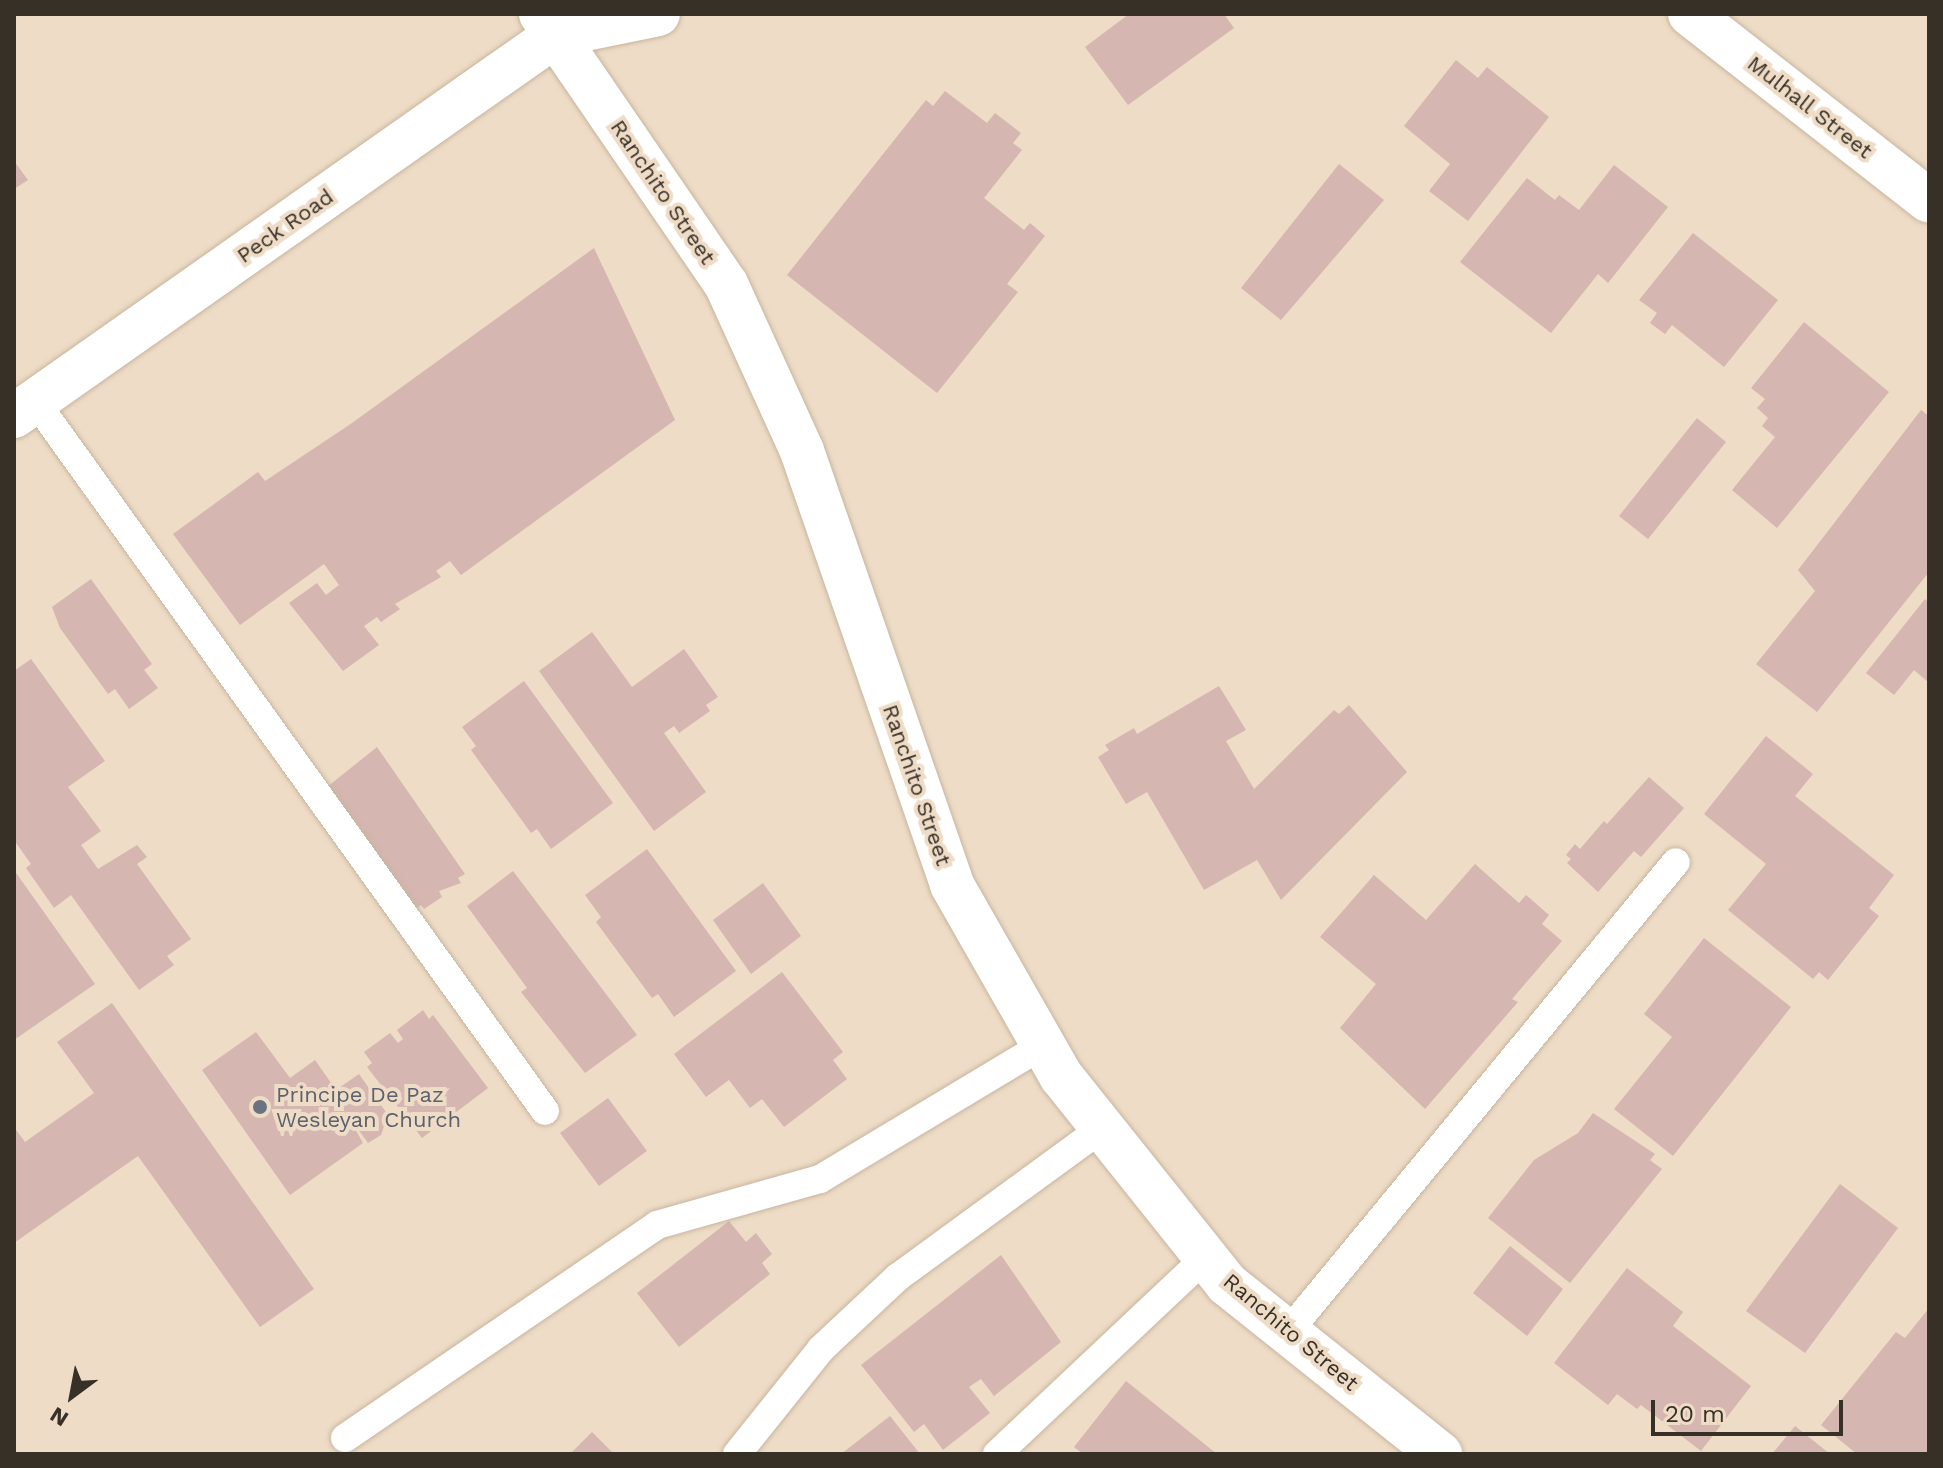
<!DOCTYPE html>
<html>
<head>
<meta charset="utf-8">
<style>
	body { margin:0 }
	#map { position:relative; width:1943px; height:1468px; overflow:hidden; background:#eedcc6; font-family:"Work Sans",sans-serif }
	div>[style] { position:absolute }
	.building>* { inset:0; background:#d5b6b0 }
	.roads { filter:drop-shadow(0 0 2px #c7b59f) drop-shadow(0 0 2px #c7b59f) }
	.lane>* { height:28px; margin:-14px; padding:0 14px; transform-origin:14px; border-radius:14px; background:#fff }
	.street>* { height:44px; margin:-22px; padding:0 22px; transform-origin:22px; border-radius:22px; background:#fff }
	.secondary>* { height:44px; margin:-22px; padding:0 22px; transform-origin:22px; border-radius:22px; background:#fff }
	.dots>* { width:22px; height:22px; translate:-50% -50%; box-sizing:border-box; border:4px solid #eedcc6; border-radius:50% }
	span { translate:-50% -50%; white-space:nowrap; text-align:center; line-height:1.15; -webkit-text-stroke:8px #eedcc6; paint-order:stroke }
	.street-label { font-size:22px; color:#373027 }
	.worship-label { font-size:22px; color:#5b616d }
	.left { translate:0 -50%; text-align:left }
	.frame { position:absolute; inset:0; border:16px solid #373027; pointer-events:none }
	.north { position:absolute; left:32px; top:1356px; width:80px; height:80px; -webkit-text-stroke:6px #eedcc6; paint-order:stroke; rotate:212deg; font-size:22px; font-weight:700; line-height:32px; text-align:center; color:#373027 }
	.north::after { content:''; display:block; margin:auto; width:28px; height:36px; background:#373027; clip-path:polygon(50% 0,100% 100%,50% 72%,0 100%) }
	.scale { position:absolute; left:1651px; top:1400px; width:192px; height:36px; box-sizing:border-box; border:4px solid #373027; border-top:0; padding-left:10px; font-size:24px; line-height:28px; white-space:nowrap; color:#373027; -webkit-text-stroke:6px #eedcc6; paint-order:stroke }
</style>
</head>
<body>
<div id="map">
	<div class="building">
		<div style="clip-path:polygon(1129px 14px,1224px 14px,1234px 28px,1128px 105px,1085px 47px)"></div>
		<div style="clip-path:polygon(1456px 60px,1478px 78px,1487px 67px,1549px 117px,1468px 221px,1429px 191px,1450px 164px,1404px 126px)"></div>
		<div style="clip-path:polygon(945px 91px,987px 123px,995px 113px,1021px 133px,1013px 143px,1022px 150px,984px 198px,1024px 230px,1030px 223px,1045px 236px,1007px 284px,1018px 292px,937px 393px,787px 275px,926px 100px,933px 106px)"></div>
		<div style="clip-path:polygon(14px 161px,28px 180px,14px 189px)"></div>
		<div style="clip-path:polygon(1339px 164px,1384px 200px,1281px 320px,1241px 288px)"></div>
		<div style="clip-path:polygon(1614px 165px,1668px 207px,1608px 283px,1598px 274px,1551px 333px,1460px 262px,1527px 178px,1555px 200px,1559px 195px,1579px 210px)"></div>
		<div style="clip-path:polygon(1693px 233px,1778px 300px,1724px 367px,1672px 325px,1665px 334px,1650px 323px,1657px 313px,1639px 300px)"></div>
		<div style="clip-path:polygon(594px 248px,675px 420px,461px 575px,450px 561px,436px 571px,441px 577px,395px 604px,400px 609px,381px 622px,377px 617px,364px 626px,379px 645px,343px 671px,289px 603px,317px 583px,326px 595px,339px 585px,324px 564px,240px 625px,173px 534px,258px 472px,265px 481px,352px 423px)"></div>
		<div style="clip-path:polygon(1804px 322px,1889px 392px,1777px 528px,1732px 490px,1775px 437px,1762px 426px,1768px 418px,1757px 408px,1765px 399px,1751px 388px)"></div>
		<div style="clip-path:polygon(1921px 410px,1929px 416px,1929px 572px,1817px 712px,1756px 664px,1815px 591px,1798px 570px)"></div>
		<div style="clip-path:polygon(1697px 418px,1726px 442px,1648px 539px,1619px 516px)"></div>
		<div style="clip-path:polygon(91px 579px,152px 664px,144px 670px,158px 688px,129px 709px,115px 689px,108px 694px,60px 628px,52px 607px)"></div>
		<div style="clip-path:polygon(1925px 599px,1929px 603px,1929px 683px,1914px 670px,1894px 695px,1866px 673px)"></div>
		<div style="clip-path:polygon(592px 632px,632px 687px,684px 649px,718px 697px,706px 705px,710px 711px,679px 733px,674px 726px,664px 733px,706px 792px,654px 831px,539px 671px)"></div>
		<div style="clip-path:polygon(31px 659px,105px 761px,68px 787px,101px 831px,81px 845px,98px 869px,137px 845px,147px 857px,137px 864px,191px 939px,167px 956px,174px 965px,139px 990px,71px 895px,54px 908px,26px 868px,31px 864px,14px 840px,14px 671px)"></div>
		<div style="clip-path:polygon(524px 681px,613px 803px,551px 849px,537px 829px,531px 833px,471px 750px,476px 746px,462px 727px)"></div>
		<div style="clip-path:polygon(1219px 686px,1246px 730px,1226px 741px,1254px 789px,1334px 710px,1339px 714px,1349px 705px,1407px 772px,1281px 900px,1257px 860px,1204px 890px,1147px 792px,1126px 804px,1098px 757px,1109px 750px,1105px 745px,1134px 728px,1137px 734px)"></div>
		<div style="clip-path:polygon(1766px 736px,1813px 774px,1795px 796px,1894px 875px,1869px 908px,1879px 916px,1828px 980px,1819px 972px,1813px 979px,1728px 910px,1766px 864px,1704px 814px)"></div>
		<div style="clip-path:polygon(377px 747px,465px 874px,458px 878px,461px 883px,439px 891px,442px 897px,424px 909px,421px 905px,414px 911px,327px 787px)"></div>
		<div style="clip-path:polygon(1649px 777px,1684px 808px,1641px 857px,1634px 851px,1598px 892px,1567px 863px,1571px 859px,1566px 855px,1575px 844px,1580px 849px,1604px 821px,1607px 824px)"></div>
		<div style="clip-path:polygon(647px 849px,736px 971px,674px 1017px,658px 994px,652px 998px,596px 922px,601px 917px,585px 895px)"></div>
		<div style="clip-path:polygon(1475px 864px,1519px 903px,1526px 895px,1549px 915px,1542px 924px,1562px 941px,1512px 999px,1518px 1002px,1425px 1109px,1340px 1028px,1376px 984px,1320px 937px,1374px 875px,1426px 920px)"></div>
		<div style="clip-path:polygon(14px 870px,95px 984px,14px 1040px)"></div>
		<div style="clip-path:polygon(513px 871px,637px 1035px,585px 1073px,521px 992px,527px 988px,467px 906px)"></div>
		<div style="clip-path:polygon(763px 883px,801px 936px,751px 974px,713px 920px)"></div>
		<div style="clip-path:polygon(1704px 938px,1791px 1007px,1673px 1156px,1614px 1109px,1672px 1037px,1644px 1014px)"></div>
		<div style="clip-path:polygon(782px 972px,843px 1052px,833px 1060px,847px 1079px,784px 1127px,762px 1099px,750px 1108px,729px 1080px,706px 1097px,674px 1054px)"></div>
		<div style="clip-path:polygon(112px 1003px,314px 1289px,260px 1327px,138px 1156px,14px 1243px,14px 1127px,25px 1142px,94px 1093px,57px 1042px)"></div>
		<div style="clip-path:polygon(423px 1010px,429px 1019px,433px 1015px,488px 1088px,422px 1138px,367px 1067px,372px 1063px,364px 1052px,390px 1033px,398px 1043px,403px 1039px,397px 1030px)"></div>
		<div style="clip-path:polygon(256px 1032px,290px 1078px,315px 1060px,336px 1090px,359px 1074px,388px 1115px,381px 1135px,368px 1143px,345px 1111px,363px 1143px,290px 1195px,202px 1070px)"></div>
		<div style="clip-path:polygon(608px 1098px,647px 1151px,599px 1186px,560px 1133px)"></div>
		<div style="clip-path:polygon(1593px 1113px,1655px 1154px,1650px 1160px,1662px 1169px,1570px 1283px,1488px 1218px,1534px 1160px,1578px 1133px)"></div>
		<div style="clip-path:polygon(1840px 1184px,1898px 1228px,1805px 1353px,1746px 1311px)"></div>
		<div style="clip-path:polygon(729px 1221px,746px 1242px,756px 1233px,772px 1254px,762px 1263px,770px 1274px,679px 1347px,637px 1293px)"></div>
		<div style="clip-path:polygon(1510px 1246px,1563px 1289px,1527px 1336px,1473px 1293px)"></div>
		<div style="clip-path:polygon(1001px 1255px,1061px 1342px,994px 1396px,981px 1379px,969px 1387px,990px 1413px,943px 1450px,924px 1424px,914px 1432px,861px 1365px)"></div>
		<div style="clip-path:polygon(1627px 1268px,1683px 1312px,1673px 1326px,1751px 1386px,1701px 1451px,1641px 1405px,1637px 1409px,1617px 1394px,1608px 1405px,1554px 1363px)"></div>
		<div style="clip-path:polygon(1929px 1308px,1929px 1454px,1857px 1454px,1821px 1425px,1896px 1332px,1905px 1338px)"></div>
		<div style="clip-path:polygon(1126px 1381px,1217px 1454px,1083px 1454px,1074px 1447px)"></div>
		<div style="clip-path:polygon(890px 1416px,920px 1454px,841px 1454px)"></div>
		<div style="clip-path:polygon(1795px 1426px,1830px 1454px,1772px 1454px)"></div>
		<div style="clip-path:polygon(592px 1432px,614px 1454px,570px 1454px)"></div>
	</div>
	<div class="roads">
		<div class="lane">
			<div style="left:35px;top:401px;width:874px;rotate:54.31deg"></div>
			<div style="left:1288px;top:1332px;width:609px;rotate:-50.46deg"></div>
			<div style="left:345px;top:1438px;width:378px;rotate:-34.3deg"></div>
			<div style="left:657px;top:1225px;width:169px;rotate:-15.8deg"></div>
			<div style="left:820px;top:1179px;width:260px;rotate:-31deg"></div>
			<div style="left:737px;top:1454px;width:134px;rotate:-51.3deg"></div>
			<div style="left:821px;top:1349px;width:105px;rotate:-43.1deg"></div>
			<div style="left:898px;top:1277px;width:253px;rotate:-36.1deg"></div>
			<div style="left:997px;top:1454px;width:287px;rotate:-43.3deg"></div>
		</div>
		<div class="street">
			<div style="left:541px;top:14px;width:327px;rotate:55.6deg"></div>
			<div style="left:726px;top:284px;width:183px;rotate:65.5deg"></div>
			<div style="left:802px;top:451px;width:459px;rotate:70.9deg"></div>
			<div style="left:952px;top:885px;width:220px;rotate:60.3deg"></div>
			<div style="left:1061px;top:1076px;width:266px;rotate:51.4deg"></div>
			<div style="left:1227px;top:1284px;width:273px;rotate:38.6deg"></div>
			<div style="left:1690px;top:14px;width:303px;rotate:38deg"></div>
		</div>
		<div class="secondary">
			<div style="left:14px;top:416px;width:663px;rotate:-35.11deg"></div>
			<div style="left:556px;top:35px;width:104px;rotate:-11.6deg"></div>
		</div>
	</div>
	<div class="dots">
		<div style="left:260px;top:1107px;background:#6b7280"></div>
	</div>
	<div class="street-label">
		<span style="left:1810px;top:107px;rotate:38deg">Mulhall Street</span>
		<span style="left:663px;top:192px;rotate:56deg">Ranchito Street</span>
		<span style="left:285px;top:226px;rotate:-35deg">Peck Road</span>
		<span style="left:917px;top:785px;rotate:71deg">Ranchito Street</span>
		<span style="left:1291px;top:1332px;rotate:40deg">Ranchito Street</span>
	</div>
	<div class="worship-label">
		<span class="left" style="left:276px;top:1107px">Principe De Paz<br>Wesleyan Church</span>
	</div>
	<div class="frame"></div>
	<div class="north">N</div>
	<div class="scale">20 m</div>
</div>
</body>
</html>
